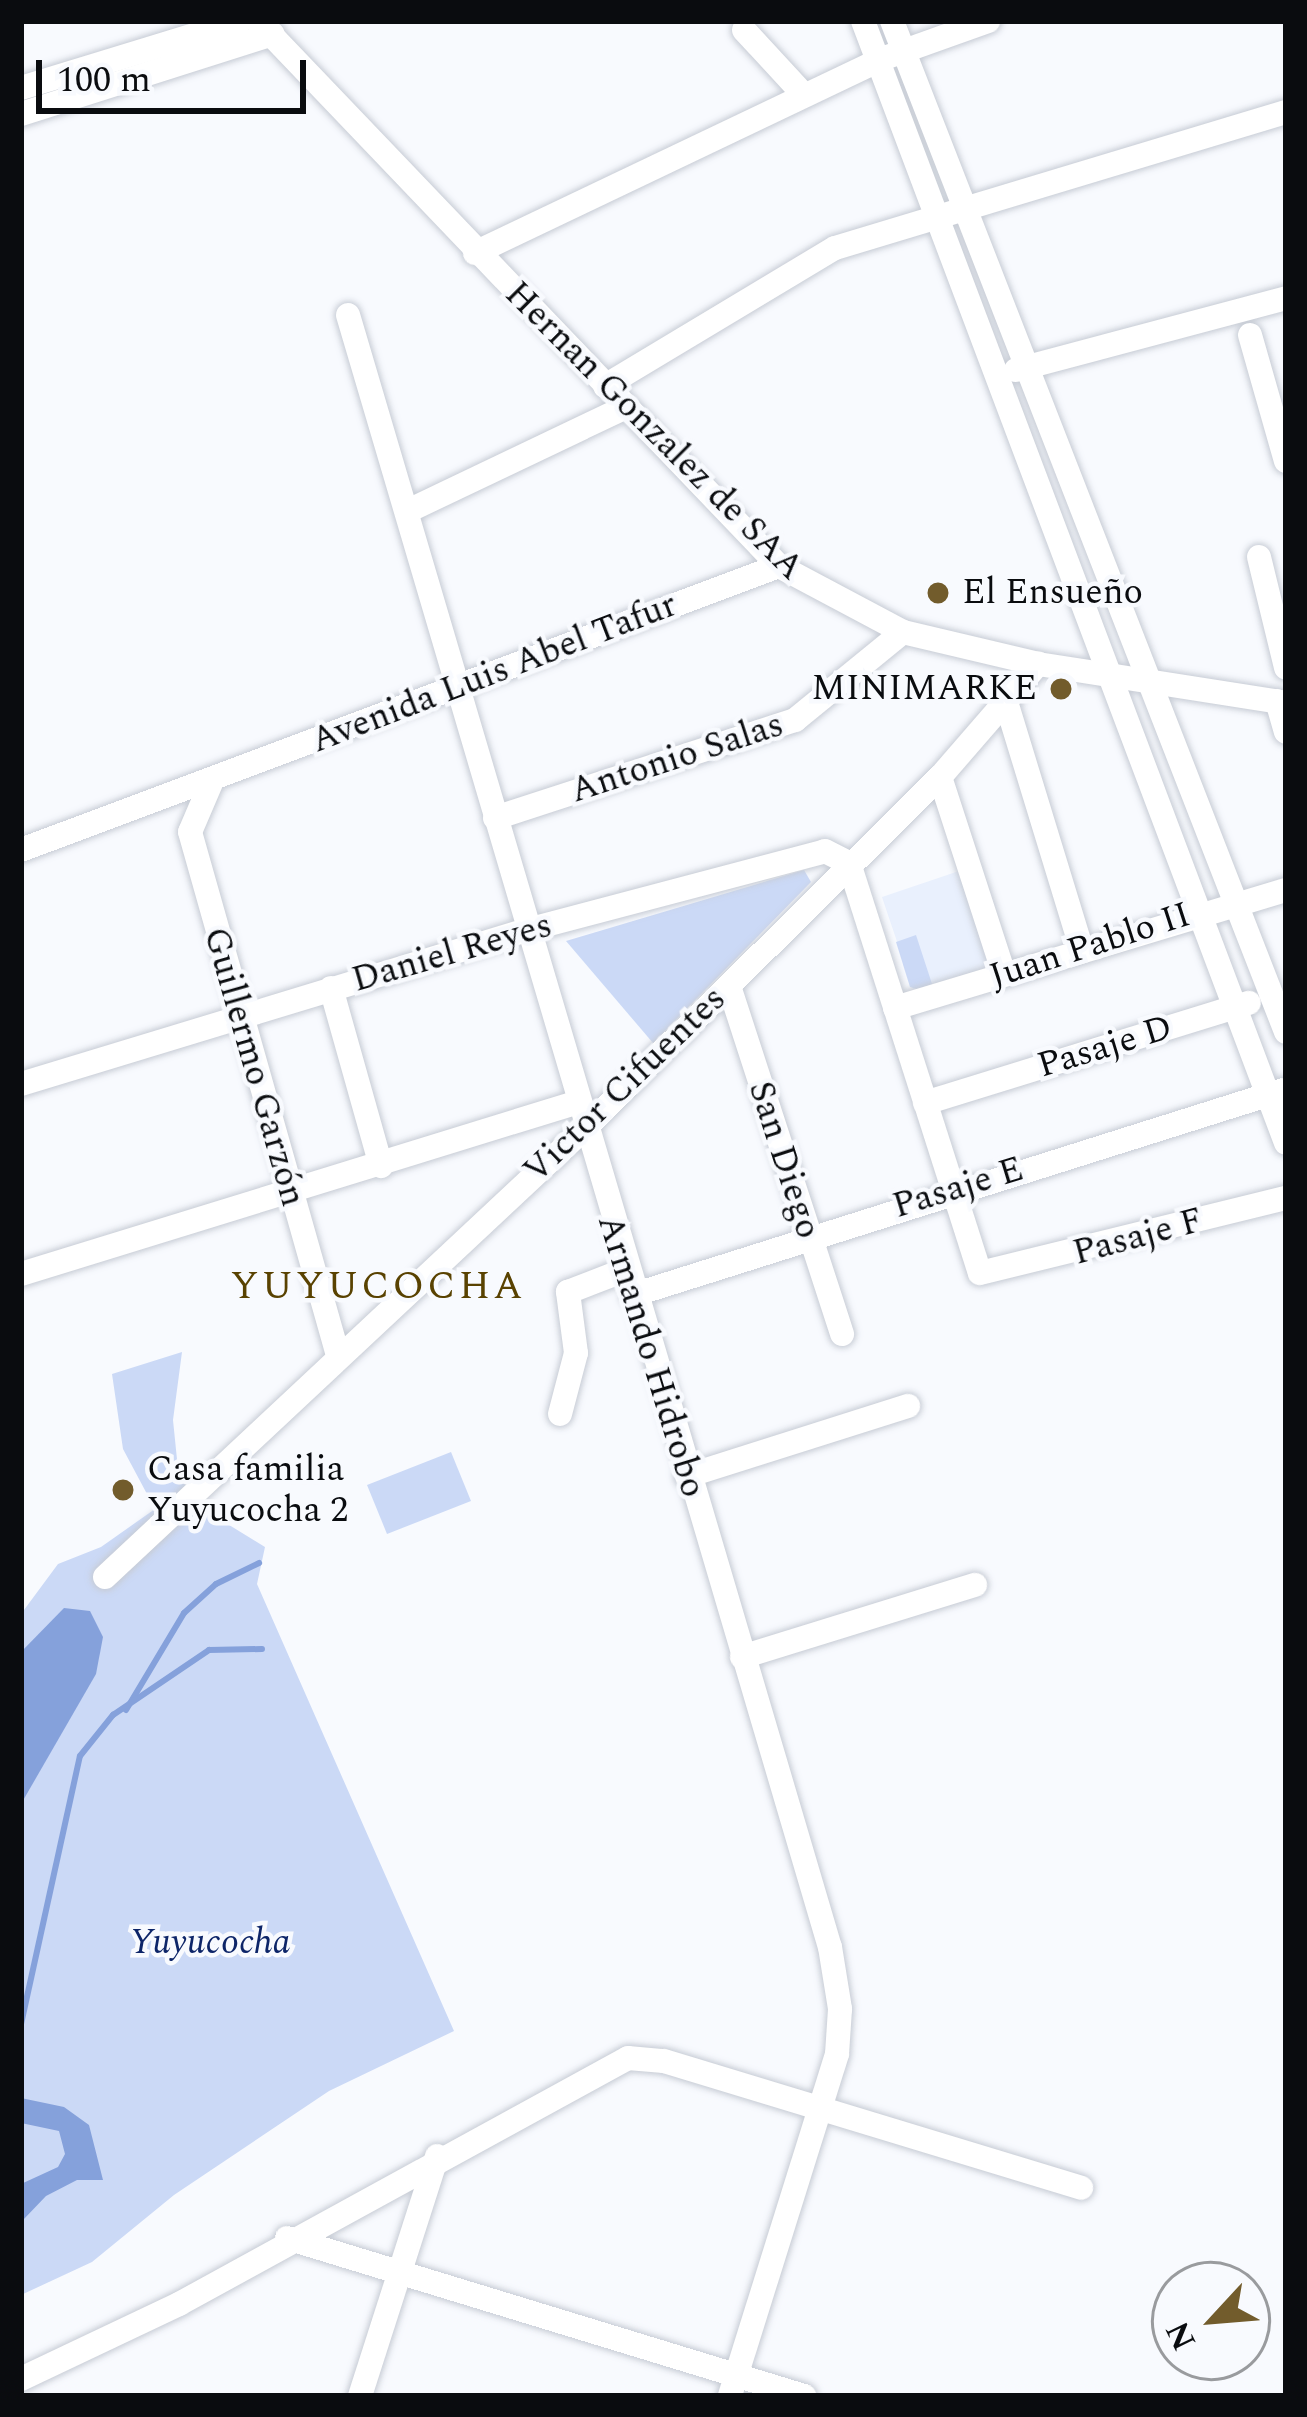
<!DOCTYPE html>
<html>
<head>
<meta charset="utf-8">
<style>
	body { margin:0 }
	#map { position:relative; width:1307px; height:2417px; overflow:hidden; background:#f8fafe; font-family:Spectral,serif }
	div>[style] { position:absolute }
	.built>* { inset:0; background:#e9f0fd }
	.green>* { inset:0; background:#cbd9f6 }
	.water>* { inset:0; background:#85a1db }
	.stream>* { height:6px; margin:-3px; padding:0 3px; transform-origin:3px; border-radius:3px; background:#85a1db }
	.roads { filter:drop-shadow(0 0 3px #c7ccd5) drop-shadow(0 0 3px #c7ccd5) }
	.minor>* { height:24px; margin:-12px; padding:0 12px; transform-origin:12px; border-radius:12px; background:#fff }
	.dots>* { width:33px; height:33px; translate:-50% -50%; box-sizing:border-box; border:6px solid #f8fafe; border-radius:50% }
	span { translate:-50% -50%; white-space:nowrap; text-align:center; line-height:1.15; -webkit-text-stroke:9px #f8fafe; paint-order:stroke }
	.street-label { font-size:36px; color:#0a0c0f }
	.poi-label { font-size:36px; color:#0a0c0f }
	.left { translate:0 -50%; text-align:left }
	.right { translate:-100% -50%; text-align:right }
	.park-label { font-size:36px; color:#0d2568; font-style:italic }
	.neighbourhood-label { font-size:39px; color:#594201; letter-spacing:3px }
	.frame { position:absolute; inset:0; border:24px solid #0a0c0f; pointer-events:none }
	.north { position:absolute; left:1151px; top:2261px; width:120px; height:120px; box-sizing:border-box; background:#f8fafe; border:3px solid #999b9e; border-radius:50%; rotate:244deg; font-size:33px; font-weight:700; line-height:48px; text-align:center; color:#0a0c0f }
	.north::after { content:''; display:block; margin:auto; width:42px; height:54px; background:#725c2c; clip-path:polygon(50% 0,100% 100%,50% 72%,0 100%) }
	.scale { position:absolute; left:36px; top:60px; width:270px; height:54px; box-sizing:border-box; border:6px solid #0a0c0f; border-top:0; padding-left:15px; font-size:36px; line-height:42px; white-space:nowrap; color:#0a0c0f; -webkit-text-stroke:9px #f8fafe; paint-order:stroke }
</style>
</head>
<body>
<div id="map">
	<div class="built">
		<div style="clip-path:polygon(962px 870px,994px 968px,913px 989px,882px 897px)"></div>
	</div>
	<div class="green">
		<div style="clip-path:polygon(804px 870px,811px 882px,653px 1043px,566px 941px)"></div>
		<div style="clip-path:polygon(916px 935px,933px 987px,920px 990px,910px 987px,896px 942px)"></div>
		<div style="clip-path:polygon(182px 1352px,173px 1420px,179px 1479px,221px 1520px,265px 1547px,257px 1584px,454px 2031px,329px 2091px,174px 2195px,92px 2262px,21px 2295px,21px 1614px,58px 1564px,101px 1547px,155px 1509px,123px 1449px,112px 1374px)"></div>
		<div style="clip-path:polygon(451px 1452px,471px 1501px,387px 1534px,367px 1485px)"></div>
	</div>
	<div class="water">
		<div style="clip-path:polygon(64px 1608px,90px 1611px,103px 1637px,96px 1674px,21px 1804px,21px 1652px)"></div>
		<div style="clip-path:polygon(21px 2098px,64px 2107px,89px 2125px,103px 2180px,77px 2180px,46px 2196px,23px 2220px,21px 2239px,21px 2184px,58px 2167px,65px 2154px,59px 2131px,21px 2123px)"></div>
	</div>
	<div class="stream">
		<div style="left:126px;top:1710px;width:113px;rotate:-59.1deg"></div>
		<div style="left:184px;top:1613px;width:43px;rotate:-42.2deg"></div>
		<div style="left:216px;top:1584px;width:48px;rotate:-26deg"></div>
		<div style="left:21px;top:2024px;width:274px;rotate:-77.6deg"></div>
		<div style="left:80px;top:1756px;width:53px;rotate:-51.2deg"></div>
		<div style="left:113px;top:1715px;width:116px;rotate:-34.1deg"></div>
		<div style="left:209px;top:1650px;width:53px;rotate:-1.1deg"></div>
	</div>
	<div class="roads">
		<div class="minor">
			<div style="left:258px;top:21px;width:754px;rotate:46.29deg"></div>
			<div style="left:779px;top:566px;width:140px;rotate:28deg"></div>
			<div style="left:903px;top:632px;width:139px;rotate:13.3deg"></div>
			<div style="left:1038px;top:664px;width:251px;rotate:8.9deg"></div>
			<div style="left:863px;top:21px;width:1199px;rotate:69.34deg"></div>
			<div style="left:892px;top:21px;width:1085px;rotate:68.71deg"></div>
			<div style="left:744px;top:30px;width:88px;rotate:47.3deg"></div>
			<div style="left:21px;top:88px;width:229px;rotate:-17deg"></div>
			<div style="left:21px;top:114px;width:264px;rotate:-17.6deg"></div>
			<div style="left:475px;top:253px;width:448px;rotate:-25.5deg"></div>
			<div style="left:879px;top:60px;width:116px;rotate:-19.7deg"></div>
			<div style="left:348px;top:315px;width:1702px;rotate:73.55deg"></div>
			<div style="left:830px;top:1947px;width:63px;rotate:80.8deg"></div>
			<div style="left:840px;top:2009px;width:45px;rotate:93.8deg"></div>
			<div style="left:837px;top:2054px;width:358px;rotate:107.4deg"></div>
			<div style="left:1250px;top:335px;width:131px;rotate:74.1deg"></div>
			<div style="left:1016px;top:370px;width:279px;rotate:-14.9deg"></div>
			<div style="left:605px;top:386px;width:268px;rotate:-31deg"></div>
			<div style="left:835px;top:248px;width:471px;rotate:-16.8deg"></div>
			<div style="left:410px;top:510px;width:239px;rotate:-25.5deg"></div>
			<div style="left:1259px;top:557px;width:114px;rotate:76.3deg"></div>
			<div style="left:1277px;top:701px;width:32px;rotate:74deg"></div>
			<div style="left:1007px;top:705px;width:257px;rotate:73deg"></div>
			<div style="left:940px;top:777px;width:207px;rotate:72deg"></div>
			<div style="left:211px;top:783px;width:53px;rotate:113.2deg"></div>
			<div style="left:190px;top:832px;width:540px;rotate:74.21deg"></div>
			<div style="left:495px;top:818px;width:316px;rotate:-18.1deg"></div>
			<div style="left:795px;top:720px;width:139px;rotate:-39.2deg"></div>
			<div style="left:21px;top:850px;width:809px;rotate:-20.54deg"></div>
			<div style="left:729px;top:986px;width:366px;rotate:72deg"></div>
			<div style="left:331px;top:988px;width:185px;rotate:74.3deg"></div>
			<div style="left:895px;top:1008px;width:408px;rotate:-16.8deg"></div>
			<div style="left:21px;top:1084px;width:529px;rotate:-16.93deg"></div>
			<div style="left:527px;top:930px;width:308px;rotate:-14.8deg"></div>
			<div style="left:825px;top:851px;width:27px;rotate:27deg"></div>
			<div style="left:849px;top:863px;width:430px;rotate:72.3deg"></div>
			<div style="left:980px;top:1273px;width:315px;rotate:-13.8deg"></div>
			<div style="left:925px;top:1103px;width:339px;rotate:-17.2deg"></div>
			<div style="left:21px;top:1274px;width:580px;rotate:-17.15deg"></div>
			<div style="left:633px;top:1295px;width:682px;rotate:-17.5deg"></div>
			<div style="left:560px;top:1414px;width:63px;rotate:-75.3deg"></div>
			<div style="left:576px;top:1353px;width:62px;rotate:-97.5deg"></div>
			<div style="left:568px;top:1292px;width:61px;rotate:-21.1deg"></div>
			<div style="left:687px;top:1476px;width:232px;rotate:-17.6deg"></div>
			<div style="left:105px;top:1577px;width:654px;rotate:-43.08deg"></div>
			<div style="left:583px;top:1130px;width:502px;rotate:-44.68deg"></div>
			<div style="left:940px;top:777px;width:150px;rotate:-49.1deg"></div>
			<div style="left:742px;top:1657px;width:244px;rotate:-17.2deg"></div>
			<div style="left:287px;top:2238px;width:541px;rotate:16.99deg"></div>
			<div style="left:21px;top:2379px;width:175px;rotate:-25.4deg"></div>
			<div style="left:179px;top:2304px;width:512px;rotate:-28.72deg"></div>
			<div style="left:628px;top:2058px;width:36px;rotate:5deg"></div>
			<div style="left:664px;top:2061px;width:436px;rotate:16.9deg"></div>
			<div style="left:360px;top:2396px;width:252px;rotate:-72.2deg"></div>
		</div>
	</div>
	<div class="dots">
		<div style="left:938px;top:593px;background:#725c2c"></div>
		<div style="left:1061px;top:689px;background:#725c2c"></div>
		<div style="left:123px;top:1490px;background:#725c2c"></div>
	</div>
	<div class="street-label">
		<span style="left:654px;top:431px;rotate:45deg">Hernan Gonzalez de SAA</span>
		<span style="left:494px;top:673px;rotate:-21deg">Avenida Luis Abel Tafur</span>
		<span style="left:677px;top:758px;rotate:-18deg">Antonio Salas</span>
		<span style="left:1090px;top:946px;rotate:-18deg">Juan Pablo II</span>
		<span style="left:452px;top:953px;rotate:-16deg">Daniel Reyes</span>
		<span style="left:1105px;top:1047px;rotate:-17deg">Pasaje D</span>
		<span style="left:254px;top:1067px;rotate:74deg">Guillermo Garzón</span>
		<span style="left:625px;top:1085px;rotate:-44deg">Victor Cifuentes</span>
		<span style="left:784px;top:1160px;rotate:72deg">San Diego</span>
		<span style="left:958px;top:1188px;rotate:-17deg">Pasaje E</span>
		<span style="left:1138px;top:1237px;rotate:-15deg">Pasaje F</span>
		<span style="left:651px;top:1356px;rotate:73deg">Armando Hidrobo</span>
	</div>
	<div class="poi-label">
		<span class="left" style="left:962px;top:593px">El Ensueño</span>
		<span class="right" style="left:1037px;top:689px">MINIMARKE</span>
		<span class="left" style="left:147px;top:1490px">Casa familia<br>Yuyucocha 2</span>
	</div>
	<div class="park-label">
		<span style="left:210px;top:1943px">Yuyucocha</span>
	</div>
	<div class="neighbourhood-label">
		<span style="left:378px;top:1287px">YUYUCOCHA</span>
	</div>
	<div class="frame"></div>
	<div class="north">N</div>
	<div class="scale">100 m</div>
</div>
</body>
</html>
